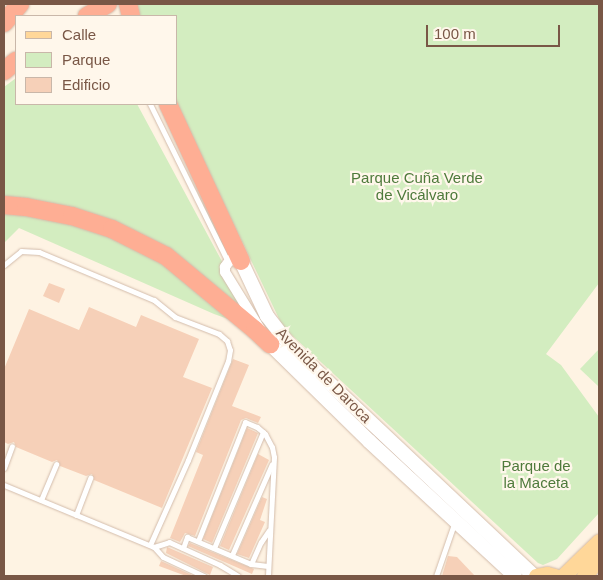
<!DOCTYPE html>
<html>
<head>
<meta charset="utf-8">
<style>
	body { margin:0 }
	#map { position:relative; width:603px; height:580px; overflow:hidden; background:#fef3e3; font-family:Arial,sans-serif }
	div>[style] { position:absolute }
	.green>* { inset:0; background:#d3edc0 }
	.building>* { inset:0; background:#f6d0b8 }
	.roads { filter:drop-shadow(0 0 1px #d3bcab) drop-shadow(0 0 1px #d3bcab) }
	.service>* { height:5px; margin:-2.5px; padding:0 2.5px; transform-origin:2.5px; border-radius:2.5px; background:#fff }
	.minor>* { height:10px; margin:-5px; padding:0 5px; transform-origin:5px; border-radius:5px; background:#fff }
	.secondary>* { height:14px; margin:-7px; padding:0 7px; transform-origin:7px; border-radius:7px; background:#fff }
	.primary>* { height:15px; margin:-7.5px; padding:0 7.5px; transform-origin:7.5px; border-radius:7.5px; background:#ffd799 }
	.motorway>* { height:18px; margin:-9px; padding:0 9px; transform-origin:9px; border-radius:9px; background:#feae94 }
	span { translate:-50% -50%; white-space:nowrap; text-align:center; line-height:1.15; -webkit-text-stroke:4.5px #fff7eb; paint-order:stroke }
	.park-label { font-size:15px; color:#4e7a3b }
	.street-label { font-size:15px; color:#795746 }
	.frame { position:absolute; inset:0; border:5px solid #795746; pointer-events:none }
	.legend { position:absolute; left:15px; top:15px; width:162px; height:90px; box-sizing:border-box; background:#fff7eb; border:1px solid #c9b7a9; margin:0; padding:6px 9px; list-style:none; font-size:15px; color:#795746 }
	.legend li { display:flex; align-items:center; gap:10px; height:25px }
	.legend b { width:25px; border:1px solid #c9b7a9 }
	.scale { position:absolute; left:426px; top:25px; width:134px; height:22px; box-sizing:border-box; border:2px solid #795746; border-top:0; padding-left:6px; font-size:15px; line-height:18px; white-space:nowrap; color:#795746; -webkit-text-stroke:4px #fff7eb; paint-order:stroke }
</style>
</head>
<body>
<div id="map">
	<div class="green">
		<div style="clip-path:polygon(135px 4px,599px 4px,599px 283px,546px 354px,561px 365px,599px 417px,599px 513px,557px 559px,543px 565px,538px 563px,283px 327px,176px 104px,176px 16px,136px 16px)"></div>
		<div style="clip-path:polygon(16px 78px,16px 104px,137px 104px,259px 330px,214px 314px,19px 228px,4px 243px,4px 87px)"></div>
		<div style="clip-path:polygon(599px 349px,599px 384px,598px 386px,580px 369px)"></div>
	</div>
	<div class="building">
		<div style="clip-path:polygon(49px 283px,65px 289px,59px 303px,43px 296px)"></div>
		<div style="clip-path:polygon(89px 307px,136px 327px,141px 315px,199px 339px,183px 377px,212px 388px,162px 508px,94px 480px,92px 474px,86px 476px,60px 466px,57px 460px,52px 462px,16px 447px,14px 442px,8px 444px,4px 442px,4px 369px,29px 309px,79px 330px)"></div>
		<div style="clip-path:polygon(233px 359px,249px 365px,232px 406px,261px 417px,258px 423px,246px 418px,241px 420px,195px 536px,185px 533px,180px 542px,170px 538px,203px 455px,196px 452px)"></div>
		<div style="clip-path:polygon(247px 428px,258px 433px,212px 543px,203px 539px)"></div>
		<div style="clip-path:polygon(258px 454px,269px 460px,229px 550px,220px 546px)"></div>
		<div style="clip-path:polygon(262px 497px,267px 499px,260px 520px,265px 522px,249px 558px,237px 554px)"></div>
		<div style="clip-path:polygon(190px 543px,254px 569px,252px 574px,188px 546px)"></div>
		<div style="clip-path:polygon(167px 547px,213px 567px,210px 575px,166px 553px)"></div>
		<div style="clip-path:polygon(448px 556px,457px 557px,475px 576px,442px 576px)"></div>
		<div style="clip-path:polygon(161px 561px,194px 576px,186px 576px,159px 566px)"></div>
	</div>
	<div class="roads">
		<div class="service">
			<div style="left:150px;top:104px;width:176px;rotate:63.7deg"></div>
			<div style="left:4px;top:265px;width:22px;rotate:-39deg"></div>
			<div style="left:21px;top:251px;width:18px;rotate:3deg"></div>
			<div style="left:39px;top:252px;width:125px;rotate:22.7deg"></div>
			<div style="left:154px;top:300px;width:27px;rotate:39deg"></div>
			<div style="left:175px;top:317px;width:47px;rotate:21.1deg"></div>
			<div style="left:219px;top:334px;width:11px;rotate:41deg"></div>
			<div style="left:227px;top:341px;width:9px;rotate:72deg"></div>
			<div style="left:230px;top:350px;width:11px;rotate:100deg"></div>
			<div style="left:228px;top:361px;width:107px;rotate:112deg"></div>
			<div style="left:188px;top:460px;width:93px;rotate:114.1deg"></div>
			<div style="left:4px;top:468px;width:23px;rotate:-70deg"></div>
			<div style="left:4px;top:485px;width:162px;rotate:22.5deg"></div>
			<div style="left:154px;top:547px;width:13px;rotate:48deg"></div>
			<div style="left:163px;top:557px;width:45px;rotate:24.9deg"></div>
			<div style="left:41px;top:500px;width:39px;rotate:-67deg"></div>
			<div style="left:76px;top:515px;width:40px;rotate:-69deg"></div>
			<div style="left:198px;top:541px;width:128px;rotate:-68.4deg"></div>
			<div style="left:245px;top:422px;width:13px;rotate:23deg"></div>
			<div style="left:257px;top:427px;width:11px;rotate:41deg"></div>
			<div style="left:265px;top:434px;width:15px;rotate:62deg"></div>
			<div style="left:272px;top:447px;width:10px;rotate:79deg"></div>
			<div style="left:274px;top:457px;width:119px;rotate:92.9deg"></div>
			<div style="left:154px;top:547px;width:16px;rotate:-18deg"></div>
			<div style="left:169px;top:542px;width:56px;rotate:24.3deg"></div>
			<div style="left:220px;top:565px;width:21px;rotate:31deg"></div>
			<div style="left:183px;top:548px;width:12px;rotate:-70deg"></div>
			<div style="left:187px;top:537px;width:69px;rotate:22.9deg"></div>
			<div style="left:251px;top:564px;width:17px;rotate:7deg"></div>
			<div style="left:214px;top:548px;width:126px;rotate:-67.1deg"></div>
			<div style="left:232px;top:555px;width:99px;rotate:-66.3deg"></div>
			<div style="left:251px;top:564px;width:24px;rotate:-66deg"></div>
			<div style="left:261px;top:542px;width:14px;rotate:-56deg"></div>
			<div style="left:436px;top:576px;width:58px;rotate:-70.9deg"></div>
		</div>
		<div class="minor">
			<div style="left:241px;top:261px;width:11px;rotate:-175deg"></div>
			<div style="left:230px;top:260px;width:9px;rotate:126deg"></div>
			<div style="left:225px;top:267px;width:5px;rotate:90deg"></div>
			<div style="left:225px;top:272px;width:67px;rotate:58.4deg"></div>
		</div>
		<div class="secondary">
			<div style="left:241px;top:261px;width:61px;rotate:64.7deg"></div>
			<div style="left:267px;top:316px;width:39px;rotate:52deg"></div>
			<div style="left:291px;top:347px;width:334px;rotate:43.3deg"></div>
			<div style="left:270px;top:344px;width:139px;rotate:44.4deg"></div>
			<div style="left:369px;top:441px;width:199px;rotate:42.8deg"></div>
		</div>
		<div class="primary">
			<div style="left:536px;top:576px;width:11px;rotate:-10deg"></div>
			<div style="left:547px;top:574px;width:8px;rotate:14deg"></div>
			<div style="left:563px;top:576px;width:50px;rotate:-44.2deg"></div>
			<div style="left:584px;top:576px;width:23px;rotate:-49deg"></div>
		</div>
		<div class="motorway">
			<div style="left:128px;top:4px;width:12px;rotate:76deg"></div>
			<div style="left:87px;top:16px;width:24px;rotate:-30deg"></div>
			<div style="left:4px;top:23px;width:25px;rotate:-50deg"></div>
			<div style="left:4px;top:71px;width:16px;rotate:-40deg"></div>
			<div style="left:168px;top:104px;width:173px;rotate:65.1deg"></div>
			<div style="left:4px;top:205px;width:22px;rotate:5deg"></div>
			<div style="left:26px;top:207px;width:47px;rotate:11.1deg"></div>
			<div style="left:72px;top:216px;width:42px;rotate:18deg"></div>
			<div style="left:112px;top:229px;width:60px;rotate:26.6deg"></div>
			<div style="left:166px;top:256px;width:116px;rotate:39.7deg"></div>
			<div style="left:255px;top:330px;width:21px;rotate:43deg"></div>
		</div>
	</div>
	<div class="park-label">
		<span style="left:417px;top:186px">Parque Cuña Verde<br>de Vicálvaro</span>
		<span style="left:536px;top:474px">Parque de<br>la Maceta</span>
	</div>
	<div class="street-label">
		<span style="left:324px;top:375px;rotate:45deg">Avenida de Daroca</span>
	</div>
	<div class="frame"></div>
	<ul class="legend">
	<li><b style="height:6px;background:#ffd799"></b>Calle</li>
	<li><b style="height:14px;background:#d3edc0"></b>Parque</li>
	<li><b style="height:14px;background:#f6d0b8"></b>Edificio</li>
	</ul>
	<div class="scale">100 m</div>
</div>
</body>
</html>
